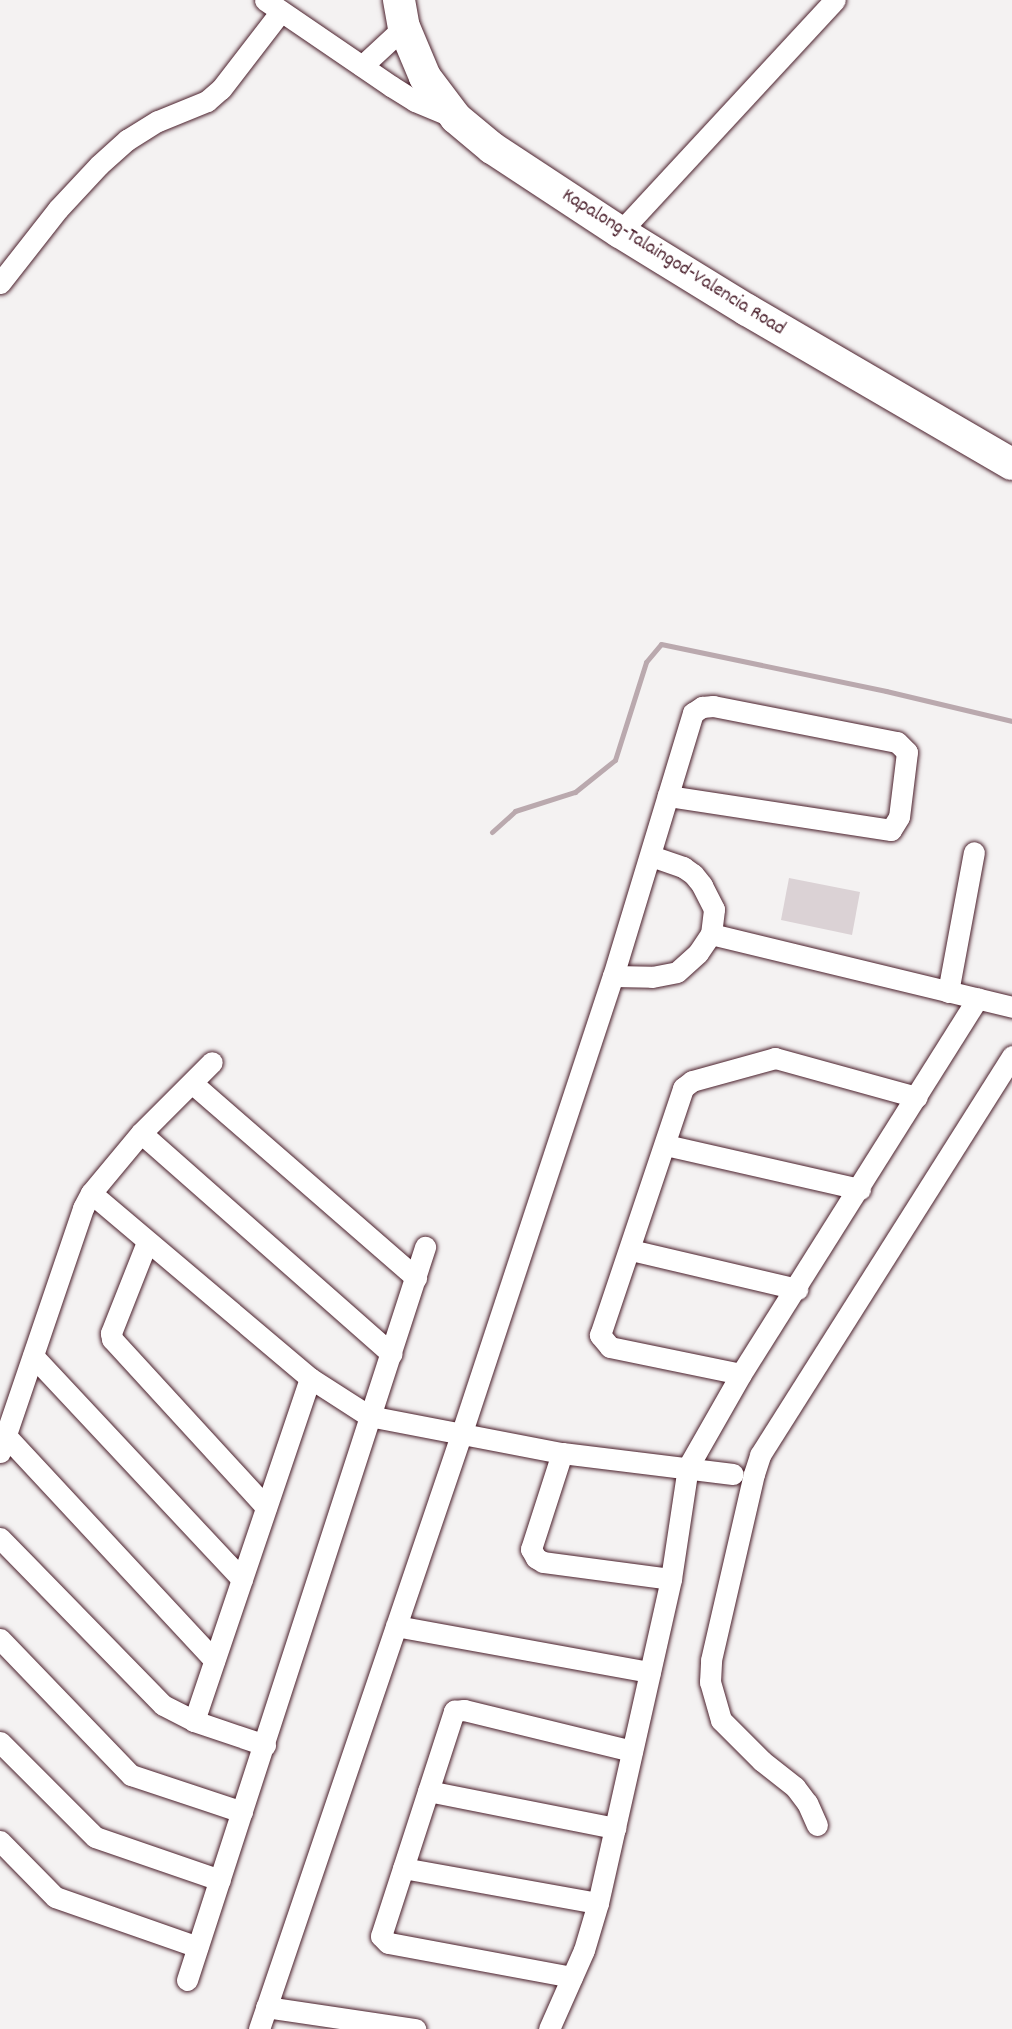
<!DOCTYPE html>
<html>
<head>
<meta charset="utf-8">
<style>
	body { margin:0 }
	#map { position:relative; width:1012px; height:2029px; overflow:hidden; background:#f4f2f2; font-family:Dekko,sans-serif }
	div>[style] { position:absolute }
	.green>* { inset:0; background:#dbd2d5 }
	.stream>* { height:5px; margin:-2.5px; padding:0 2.5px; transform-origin:2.5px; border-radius:2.5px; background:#baa9ae }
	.roads { filter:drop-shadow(0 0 2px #4a1f2b) drop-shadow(0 0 2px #4a1f2b) }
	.minor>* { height:21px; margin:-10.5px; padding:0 10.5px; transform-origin:10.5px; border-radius:10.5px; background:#fff }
	.highway>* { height:32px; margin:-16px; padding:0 16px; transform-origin:16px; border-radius:16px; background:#fff }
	span { translate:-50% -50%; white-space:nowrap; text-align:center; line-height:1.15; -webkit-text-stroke:4.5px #fff; paint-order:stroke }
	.street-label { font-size:20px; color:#4a1f2b }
</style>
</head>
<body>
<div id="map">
	<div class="green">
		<div style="clip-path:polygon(789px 878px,860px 892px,852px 935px,781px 920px)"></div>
	</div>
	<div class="stream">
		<div style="left:492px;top:832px;width:31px;rotate:-42deg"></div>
		<div style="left:515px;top:811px;width:63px;rotate:-17.6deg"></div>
		<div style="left:575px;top:792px;width:51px;rotate:-38.7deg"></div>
		<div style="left:615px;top:760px;width:103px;rotate:-72.4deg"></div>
		<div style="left:646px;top:662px;width:23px;rotate:-50deg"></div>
		<div style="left:661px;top:644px;width:230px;rotate:11.8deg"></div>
		<div style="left:886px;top:691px;width:130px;rotate:13.4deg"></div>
	</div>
	<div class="roads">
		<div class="minor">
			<div style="left:265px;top:0;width:153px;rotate:34.3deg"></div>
			<div style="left:391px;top:86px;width:28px;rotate:32deg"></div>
			<div style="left:415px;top:101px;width:41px;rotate:22.8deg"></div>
			<div style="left:362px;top:66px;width:57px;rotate:-42.9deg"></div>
			<div style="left:620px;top:232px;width:316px;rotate:-47.2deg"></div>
			<div style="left:0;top:283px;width:94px;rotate:-51.9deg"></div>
			<div style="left:58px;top:209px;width:60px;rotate:-47deg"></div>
			<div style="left:99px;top:165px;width:38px;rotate:-42deg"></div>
			<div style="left:127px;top:140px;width:36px;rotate:-32deg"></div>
			<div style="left:158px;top:121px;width:53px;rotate:-22.2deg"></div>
			<div style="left:207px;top:101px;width:18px;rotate:-41deg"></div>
			<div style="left:221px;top:89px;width:98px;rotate:-52.4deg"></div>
			<div style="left:711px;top:934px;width:310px;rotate:13.6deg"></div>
			<div style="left:613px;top:976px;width:39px;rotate:1deg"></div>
			<div style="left:652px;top:977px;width:25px;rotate:-11deg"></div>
			<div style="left:677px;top:972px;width:28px;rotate:-42deg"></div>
			<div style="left:698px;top:953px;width:23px;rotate:-56deg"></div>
			<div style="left:711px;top:934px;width:25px;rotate:-83deg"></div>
			<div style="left:714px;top:909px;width:27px;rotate:-117deg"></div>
			<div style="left:702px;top:885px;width:14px;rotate:-129deg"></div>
			<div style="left:693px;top:874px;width:12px;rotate:-145deg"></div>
			<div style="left:683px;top:867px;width:34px;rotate:-161deg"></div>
			<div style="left:948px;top:992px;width:142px;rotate:-79.5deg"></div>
			<div style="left:192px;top:1083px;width:297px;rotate:41deg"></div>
			<div style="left:141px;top:1133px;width:334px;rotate:41.4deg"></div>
			<div style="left:666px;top:1145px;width:199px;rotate:12.8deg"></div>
			<div style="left:91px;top:1193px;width:287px;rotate:40.2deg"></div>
			<div style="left:310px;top:1378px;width:70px;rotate:32.8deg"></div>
			<div style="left:369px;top:1416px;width:197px;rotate:10.9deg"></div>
			<div style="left:562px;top:1453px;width:172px;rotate:7deg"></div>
			<div style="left:147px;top:1242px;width:98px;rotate:111.6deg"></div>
			<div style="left:111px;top:1333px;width:6px;rotate:81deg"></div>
			<div style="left:112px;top:1339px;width:228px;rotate:47.5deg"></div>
			<div style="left:631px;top:1250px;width:171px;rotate:13.2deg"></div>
			<div style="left:33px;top:1356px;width:306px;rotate:46.9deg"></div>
			<div style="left:741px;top:1374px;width:134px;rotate:-168.4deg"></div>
			<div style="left:610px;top:1347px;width:16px;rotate:-130deg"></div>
			<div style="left:600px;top:1335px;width:261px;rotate:-71.4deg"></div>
			<div style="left:683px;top:1088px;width:11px;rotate:-38deg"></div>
			<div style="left:692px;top:1081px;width:86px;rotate:-15.5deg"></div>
			<div style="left:775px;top:1058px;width:147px;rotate:15.4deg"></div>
			<div style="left:6px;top:1436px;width:306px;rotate:47.1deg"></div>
			<div style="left:0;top:1452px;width:258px;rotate:-71.2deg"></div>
			<div style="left:83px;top:1208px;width:17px;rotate:-62deg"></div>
			<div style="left:91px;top:1193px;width:78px;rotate:-50.2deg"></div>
			<div style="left:141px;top:1133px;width:100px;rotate:-45deg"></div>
			<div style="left:562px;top:1453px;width:101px;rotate:107.9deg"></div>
			<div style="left:531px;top:1549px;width:10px;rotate:61deg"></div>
			<div style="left:536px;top:1558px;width:8px;rotate:30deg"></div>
			<div style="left:543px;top:1562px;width:129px;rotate:7.6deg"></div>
			<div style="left:0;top:1538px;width:233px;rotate:45.7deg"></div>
			<div style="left:163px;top:1705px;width:35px;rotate:27deg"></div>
			<div style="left:194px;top:1721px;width:75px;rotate:18.7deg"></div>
			<div style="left:396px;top:1626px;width:258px;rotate:10.3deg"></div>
			<div style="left:0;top:1639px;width:189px;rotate:46.1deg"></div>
			<div style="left:131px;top:1775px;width:117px;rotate:18.4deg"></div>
			<div style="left:194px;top:1721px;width:362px;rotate:-71.3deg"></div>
			<div style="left:0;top:1742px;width:134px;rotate:45deg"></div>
			<div style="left:95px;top:1837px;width:132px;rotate:19deg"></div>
			<div style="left:428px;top:1791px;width:191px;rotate:11.2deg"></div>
			<div style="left:817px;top:1825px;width:24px;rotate:-114deg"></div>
			<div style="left:807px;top:1803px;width:20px;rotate:-127deg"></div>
			<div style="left:795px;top:1787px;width:42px;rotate:-141.8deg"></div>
			<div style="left:762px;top:1761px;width:58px;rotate:-135deg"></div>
			<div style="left:721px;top:1720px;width:40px;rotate:-106deg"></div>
			<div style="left:710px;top:1682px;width:22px;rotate:-87deg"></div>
			<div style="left:711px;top:1660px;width:191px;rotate:-77deg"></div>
			<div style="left:754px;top:1474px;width:20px;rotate:-72deg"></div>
			<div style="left:760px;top:1455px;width:472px;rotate:-57.7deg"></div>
			<div style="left:0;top:1841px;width:78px;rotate:45.5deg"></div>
			<div style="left:55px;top:1897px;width:151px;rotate:19.3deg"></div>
			<div style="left:403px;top:1868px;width:198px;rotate:10.2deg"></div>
			<div style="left:572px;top:1977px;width:187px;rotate:-169.5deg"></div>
			<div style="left:388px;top:1943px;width:10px;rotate:-135deg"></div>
			<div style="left:381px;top:1936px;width:237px;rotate:-72deg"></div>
			<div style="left:454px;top:1711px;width:10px;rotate:-6deg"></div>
			<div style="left:464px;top:1710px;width:173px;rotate:13.7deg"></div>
			<div style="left:187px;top:1980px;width:771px;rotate:-72.01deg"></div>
			<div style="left:266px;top:2007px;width:151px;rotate:8.4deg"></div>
			<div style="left:259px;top:2029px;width:631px;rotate:-71.22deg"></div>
			<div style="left:462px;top:1432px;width:480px;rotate:-71.7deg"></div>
			<div style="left:613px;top:976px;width:275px;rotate:-73.1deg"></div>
			<div style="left:693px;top:713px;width:11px;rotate:-34deg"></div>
			<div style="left:702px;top:707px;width:11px;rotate:-5deg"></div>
			<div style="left:713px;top:706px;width:187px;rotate:11.1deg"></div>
			<div style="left:897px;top:742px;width:14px;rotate:45deg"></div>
			<div style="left:907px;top:752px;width:65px;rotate:97deg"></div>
			<div style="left:899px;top:817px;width:15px;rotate:122deg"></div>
			<div style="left:891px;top:830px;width:226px;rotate:-171.3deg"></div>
			<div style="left:549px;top:2029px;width:86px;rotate:-66.1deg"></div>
			<div style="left:584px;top:1950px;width:49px;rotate:-73.4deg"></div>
			<div style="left:598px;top:1903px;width:332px;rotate:-77.3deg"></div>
			<div style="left:671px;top:1579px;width:113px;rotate:-81.4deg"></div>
			<div style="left:688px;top:1467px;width:107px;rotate:-60.3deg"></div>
			<div style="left:741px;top:1374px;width:444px;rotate:-57.8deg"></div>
		</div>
		<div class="highway">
			<div style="left:399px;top:0;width:27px;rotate:80deg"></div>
			<div style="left:404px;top:27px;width:54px;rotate:67.2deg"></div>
			<div style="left:425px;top:77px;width:51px;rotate:52.9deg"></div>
			<div style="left:456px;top:118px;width:47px;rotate:39.8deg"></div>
			<div style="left:492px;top:148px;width:153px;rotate:33.3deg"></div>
			<div style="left:620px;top:232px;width:149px;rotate:31.6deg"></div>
			<div style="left:747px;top:310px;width:306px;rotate:30.2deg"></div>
		</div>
	</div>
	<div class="street-label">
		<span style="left:673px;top:263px;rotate:32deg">Kapalong-Talaingod-Valencia Road</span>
	</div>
</div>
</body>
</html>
